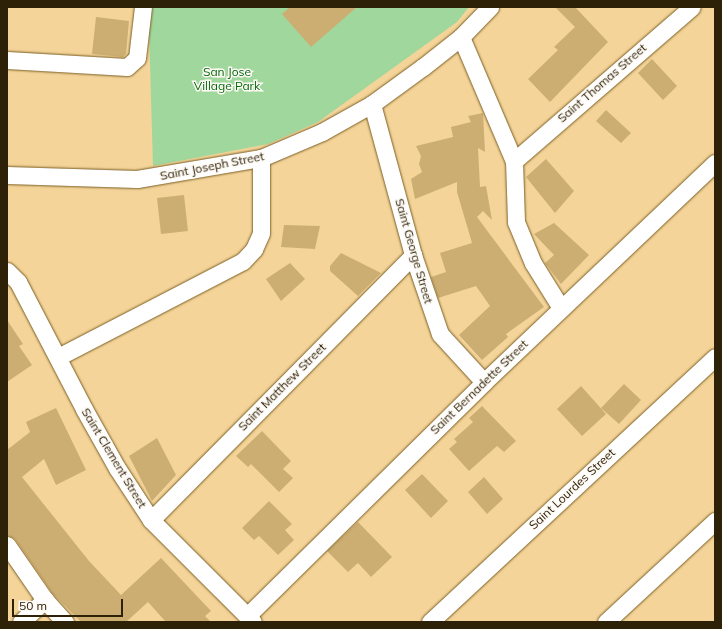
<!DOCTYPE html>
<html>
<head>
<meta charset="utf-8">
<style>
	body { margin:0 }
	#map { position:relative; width:722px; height:629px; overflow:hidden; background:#f4d499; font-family:Mulish,sans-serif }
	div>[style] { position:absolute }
	.green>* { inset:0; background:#a0d79c }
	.building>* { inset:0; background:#ccae73 }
	.roads { filter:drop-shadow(0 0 1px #7b5f24) drop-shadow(0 0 1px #7b5f24) }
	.minor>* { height:17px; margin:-8.5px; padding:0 8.5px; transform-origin:8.5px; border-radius:8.5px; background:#fff }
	span { translate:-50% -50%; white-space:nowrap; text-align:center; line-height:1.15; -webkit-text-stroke:3px #fdf9f4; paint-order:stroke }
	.park-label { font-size:12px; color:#03690a }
	.street-label { font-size:12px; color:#2d2108 }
	.frame { position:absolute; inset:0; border:8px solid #2d2108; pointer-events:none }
	.scale { position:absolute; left:12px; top:599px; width:111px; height:18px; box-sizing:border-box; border:2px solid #2d2108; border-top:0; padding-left:5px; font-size:12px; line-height:14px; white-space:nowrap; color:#2d2108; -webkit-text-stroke:3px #fdf9f4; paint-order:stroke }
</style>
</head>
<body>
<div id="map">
	<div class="green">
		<div style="clip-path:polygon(151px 7px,469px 7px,457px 22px,318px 122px,268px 144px,153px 166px,149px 29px)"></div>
	</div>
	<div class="building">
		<div style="clip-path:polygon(290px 7px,357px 7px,311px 47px,282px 14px)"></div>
		<div style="clip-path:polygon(555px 7px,575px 7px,608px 42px,550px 102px,528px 79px,558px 50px,554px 47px,575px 27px)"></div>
		<div style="clip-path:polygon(96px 17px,129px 21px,126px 54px,123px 57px,92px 54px)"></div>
		<div style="clip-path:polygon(652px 59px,677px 86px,663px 100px,638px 73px)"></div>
		<div style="clip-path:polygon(606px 110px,631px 133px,621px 143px,596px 121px)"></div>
		<div style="clip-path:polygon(483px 113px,485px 152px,478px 148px,480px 187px,486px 186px,492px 220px,483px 211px,477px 217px,544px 307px,506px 334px,508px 337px,482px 360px,459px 335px,490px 306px,476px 286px,438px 298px,431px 277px,446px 272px,440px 253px,472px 243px,457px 192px,457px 182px,415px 199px,411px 179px,422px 172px,419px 164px,421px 156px,416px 146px,453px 137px,451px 127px,471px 122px,468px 116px)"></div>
		<div style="clip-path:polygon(546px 159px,574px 191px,555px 213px,526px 177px)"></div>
		<div style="clip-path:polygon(184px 195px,188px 231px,161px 234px,157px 198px)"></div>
		<div style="clip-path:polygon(554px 223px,589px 255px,561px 284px,545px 263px,554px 255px,534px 234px)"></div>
		<div style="clip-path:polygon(284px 225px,320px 226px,315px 249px,281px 247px)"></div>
		<div style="clip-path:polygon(341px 253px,381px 273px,358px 296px,330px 271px,330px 266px)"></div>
		<div style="clip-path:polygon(290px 263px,305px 279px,281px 301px,266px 279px)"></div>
		<div style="clip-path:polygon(7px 320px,23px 344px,19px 346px,32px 365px,7px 382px)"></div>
		<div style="clip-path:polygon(624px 384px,641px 400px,619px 424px,601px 408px)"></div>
		<div style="clip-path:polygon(581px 386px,606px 414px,582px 436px,557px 409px)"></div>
		<div style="clip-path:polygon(482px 406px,516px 441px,504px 452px,497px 446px,469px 471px,449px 449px,457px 442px,454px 439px,473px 422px,469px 418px)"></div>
		<div style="clip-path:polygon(56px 408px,86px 470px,56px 485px,44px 459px,22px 477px,89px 561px,121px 595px,161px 558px,211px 611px,205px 616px,211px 622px,166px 622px,148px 602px,126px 622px,81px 622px,53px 594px,15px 539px,7px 535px,7px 450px,30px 432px,26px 422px)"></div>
		<div style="clip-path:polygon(262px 431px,291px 461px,283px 469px,293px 478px,279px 492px,251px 464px,248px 467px,236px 456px)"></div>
		<div style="clip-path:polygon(157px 438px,176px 475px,152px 501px,129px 456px)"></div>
		<div style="clip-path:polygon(422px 474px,448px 501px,431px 518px,405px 490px)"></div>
		<div style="clip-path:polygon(484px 477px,503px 499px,487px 514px,468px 492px)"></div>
		<div style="clip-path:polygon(269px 501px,292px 524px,285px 530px,294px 540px,278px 555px,259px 536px,254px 540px,242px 528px)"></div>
		<div style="clip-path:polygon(358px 522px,392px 557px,371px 577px,358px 563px,348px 572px,327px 551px)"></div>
	</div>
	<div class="roads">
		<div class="minor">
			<div style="left:461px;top:37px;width:135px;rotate:66.9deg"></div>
			<div style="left:514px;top:161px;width:61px;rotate:88.1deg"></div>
			<div style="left:516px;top:222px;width:44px;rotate:67.5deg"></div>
			<div style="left:533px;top:263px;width:53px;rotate:58.1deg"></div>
			<div style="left:7px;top:60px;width:120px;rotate:3.3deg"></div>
			<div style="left:127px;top:67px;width:13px;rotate:-42deg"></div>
			<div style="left:137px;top:58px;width:51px;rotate:-83.3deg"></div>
			<div style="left:372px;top:104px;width:156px;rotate:74.8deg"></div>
			<div style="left:413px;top:255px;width:83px;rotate:71.1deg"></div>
			<div style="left:440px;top:334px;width:65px;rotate:47.5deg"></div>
			<div style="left:514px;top:161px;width:235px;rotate:-40.9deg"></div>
			<div style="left:7px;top:175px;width:130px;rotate:1.8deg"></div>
			<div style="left:137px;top:179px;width:126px;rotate:-9.6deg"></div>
			<div style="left:261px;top:158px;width:66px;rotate:-23.1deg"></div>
			<div style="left:322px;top:132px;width:57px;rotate:-29.2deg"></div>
			<div style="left:372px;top:104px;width:63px;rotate:-36deg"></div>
			<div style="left:423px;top:67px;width:48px;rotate:-38.3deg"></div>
			<div style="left:461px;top:37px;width:42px;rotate:-46deg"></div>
			<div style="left:7px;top:271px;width:16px;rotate:45deg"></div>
			<div style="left:18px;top:282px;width:143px;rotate:62.5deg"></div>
			<div style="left:84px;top:409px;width:68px;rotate:60.8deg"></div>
			<div style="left:117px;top:468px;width:62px;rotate:56.8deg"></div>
			<div style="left:151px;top:520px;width:144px;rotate:45deg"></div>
			<div style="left:58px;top:357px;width:208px;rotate:-27.4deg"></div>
			<div style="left:243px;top:261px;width:16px;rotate:-47deg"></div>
			<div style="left:254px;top:249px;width:17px;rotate:-66deg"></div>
			<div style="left:261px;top:233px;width:75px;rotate:-90deg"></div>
			<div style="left:151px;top:520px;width:373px;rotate:-45.3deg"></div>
			<div style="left:7px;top:545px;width:67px;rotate:55.4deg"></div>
			<div style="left:45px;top:600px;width:30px;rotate:48deg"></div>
			<div style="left:247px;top:616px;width:333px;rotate:-44.6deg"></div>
			<div style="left:484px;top:382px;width:318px;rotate:-43.5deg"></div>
			<div style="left:21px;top:622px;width:33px;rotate:-43deg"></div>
			<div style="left:430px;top:622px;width:389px;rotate:-42.9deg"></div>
			<div style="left:606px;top:622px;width:149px;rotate:-42.8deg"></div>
		</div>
	</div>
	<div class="park-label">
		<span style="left:227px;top:79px">San Jose<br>Village Park</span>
	</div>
	<div class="street-label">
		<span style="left:602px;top:83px;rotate:-41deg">Saint Thomas Street</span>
		<span style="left:212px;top:166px;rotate:-11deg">Saint Joseph Street</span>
		<span style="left:414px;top:251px;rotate:74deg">Saint George Street</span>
		<span style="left:282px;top:387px;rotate:-45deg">Saint Matthew Street</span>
		<span style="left:479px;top:387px;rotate:-44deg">Saint Bernadette Street</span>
		<span style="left:114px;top:458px;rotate:59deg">Saint Clement Street</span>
		<span style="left:572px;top:489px;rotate:-43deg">Saint Lourdes Street</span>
	</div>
	<div class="frame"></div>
	<div class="scale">50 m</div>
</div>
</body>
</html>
